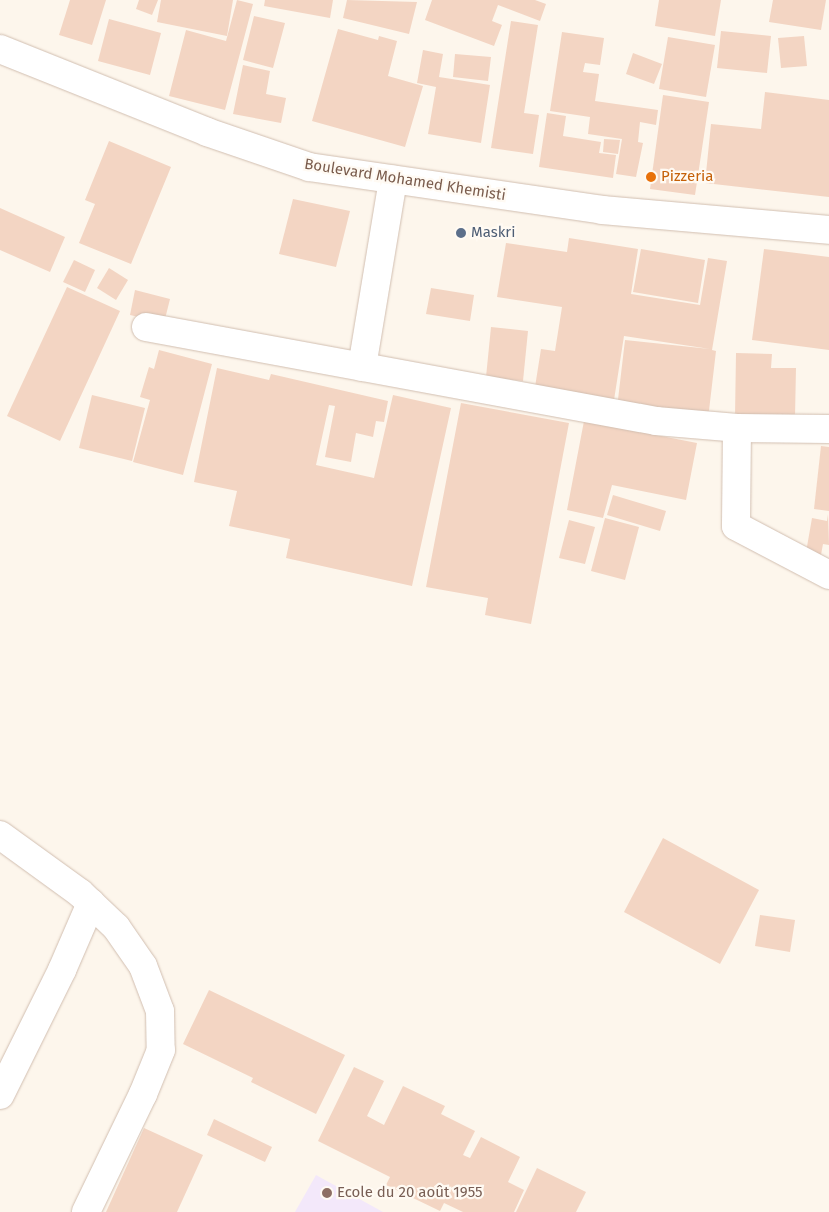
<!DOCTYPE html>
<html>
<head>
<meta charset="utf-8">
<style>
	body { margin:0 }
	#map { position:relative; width:829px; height:1212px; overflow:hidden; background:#fdf6ec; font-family:"Fira Sans",sans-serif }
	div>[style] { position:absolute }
	.education>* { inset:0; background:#f3e8fa }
	.building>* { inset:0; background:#f3d5c3 }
	.roads { filter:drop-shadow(0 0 1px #d1beb0) drop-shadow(0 0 1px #d1beb0) }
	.minor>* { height:28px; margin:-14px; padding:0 14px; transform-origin:14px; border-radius:14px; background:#fff }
	.secondary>* { height:28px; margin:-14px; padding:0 14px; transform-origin:14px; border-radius:14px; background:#fff }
	.dots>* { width:14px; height:14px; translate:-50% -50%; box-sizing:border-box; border:2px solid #fffaf3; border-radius:50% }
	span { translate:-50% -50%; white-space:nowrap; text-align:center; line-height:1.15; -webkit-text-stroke:4.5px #fffaf3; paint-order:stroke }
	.food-label { font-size:15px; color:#c56008 }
	.left { translate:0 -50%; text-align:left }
	.street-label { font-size:15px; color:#7a5c4d }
	.service-label { font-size:15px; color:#4e5e75 }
	.education-label { font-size:15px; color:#785e54 }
</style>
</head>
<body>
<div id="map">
	<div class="education">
		<div style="clip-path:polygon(316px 1175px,383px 1212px,295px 1212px)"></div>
	</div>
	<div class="building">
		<div style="clip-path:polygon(70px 0,106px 0,92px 45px,59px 35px)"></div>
		<div style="clip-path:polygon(139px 0,158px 0,152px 15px,136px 9px)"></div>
		<div style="clip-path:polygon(161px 0,233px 0,227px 36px,157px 22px)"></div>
		<div style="clip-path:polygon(237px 0,253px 4px,225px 110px,169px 96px,186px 30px,226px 41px)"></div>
		<div style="clip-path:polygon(265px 0,333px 0,330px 18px,264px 6px)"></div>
		<div style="clip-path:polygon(347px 0,417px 2px,409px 34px,343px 18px)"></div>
		<div style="clip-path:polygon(432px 0,535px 0,546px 4px,540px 21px,498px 5px,492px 21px,502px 25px,494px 46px,425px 20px)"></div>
		<div style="clip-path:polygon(659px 0,721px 0,715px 36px,655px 26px)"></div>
		<div style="clip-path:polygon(773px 0,826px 0,821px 30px,769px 22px)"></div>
		<div style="clip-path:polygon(254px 16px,285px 23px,273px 68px,243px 60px)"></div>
		<div style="clip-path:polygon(109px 19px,161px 33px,150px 75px,98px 61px)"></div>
		<div style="clip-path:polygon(511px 21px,538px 25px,524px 113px,539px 115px,533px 154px,491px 148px)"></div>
		<div style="clip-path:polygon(338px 29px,378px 40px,379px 36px,397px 41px,388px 76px,423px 86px,405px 147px,312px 121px)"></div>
		<div style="clip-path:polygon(721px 31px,771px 36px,767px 73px,717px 68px)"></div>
		<div style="clip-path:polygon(562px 32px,604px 38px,600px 65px,585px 63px,583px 72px,599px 74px,595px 101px,658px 110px,656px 125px,640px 122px,638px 142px,643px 143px,636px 177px,616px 174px,622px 139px,588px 134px,590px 117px,550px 111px)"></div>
		<div style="clip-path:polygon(804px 36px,807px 66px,781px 68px,778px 38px)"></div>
		<div style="clip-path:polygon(668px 37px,715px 45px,706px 97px,659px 89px)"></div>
		<div style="clip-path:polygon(423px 50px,443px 54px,439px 77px,490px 85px,481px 143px,428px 134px,436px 87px,417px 83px)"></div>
		<div style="clip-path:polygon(633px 53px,662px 64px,654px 84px,626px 74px)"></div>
		<div style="clip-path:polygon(455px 54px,491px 57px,488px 81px,453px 77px)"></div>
		<div style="clip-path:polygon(243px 65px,270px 71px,266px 94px,286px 98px,281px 123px,233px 114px)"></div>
		<div style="clip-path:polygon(765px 92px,829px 100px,829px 197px,705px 183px,711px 124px,761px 129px)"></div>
		<div style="clip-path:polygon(663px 95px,709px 102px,695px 195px,650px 189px)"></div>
		<div style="clip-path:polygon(547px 113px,566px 116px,563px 136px,601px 142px,599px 153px,616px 155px,613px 178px,539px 167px)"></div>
		<div style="clip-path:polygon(604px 139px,620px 140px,618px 154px,603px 152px)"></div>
		<div style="clip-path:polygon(109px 141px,171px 167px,131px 264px,79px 243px,95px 204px,85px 200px)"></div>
		<div style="clip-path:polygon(293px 199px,350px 211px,336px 267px,279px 254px)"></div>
		<div style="clip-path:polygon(0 208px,65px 237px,50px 272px,0 250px)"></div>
		<div style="clip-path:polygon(569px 238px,638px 249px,631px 294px,700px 305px,708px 258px,727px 261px,712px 350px,716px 351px,708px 419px,617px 408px,625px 340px,710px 349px,624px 336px,614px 400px,535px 387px,541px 349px,555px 351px,562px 307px,497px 297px,506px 243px,567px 252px)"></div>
		<div style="clip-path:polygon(641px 249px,705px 260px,698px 303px,633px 292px)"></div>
		<div style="clip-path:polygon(764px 249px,829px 257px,829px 350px,752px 340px)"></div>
		<div style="clip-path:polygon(74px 260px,95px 270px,85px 292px,63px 282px)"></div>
		<div style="clip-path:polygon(109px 268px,128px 280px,116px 300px,97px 288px)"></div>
		<div style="clip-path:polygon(67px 287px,120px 311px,60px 441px,7px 416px)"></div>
		<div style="clip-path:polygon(431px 288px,474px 295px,470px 321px,426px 314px)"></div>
		<div style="clip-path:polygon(135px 290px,170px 299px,164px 323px,130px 315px)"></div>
		<div style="clip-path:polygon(491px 327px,528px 331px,523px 381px,486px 377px)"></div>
		<div style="clip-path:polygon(159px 350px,212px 364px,183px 475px,133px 462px,150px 400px,140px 397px,149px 367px,154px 369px)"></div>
		<div style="clip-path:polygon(736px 353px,772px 354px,771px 368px,796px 368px,795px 417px,735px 416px)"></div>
		<div style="clip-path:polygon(217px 368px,269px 380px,271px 374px,388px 401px,384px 422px,376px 421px,373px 437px,356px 433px,351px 462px,325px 457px,335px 406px,329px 405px,316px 465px,374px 478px,393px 395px,451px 408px,412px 586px,286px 558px,290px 539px,229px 526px,237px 491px,194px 482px)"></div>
		<div style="clip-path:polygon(92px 395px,145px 408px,132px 461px,79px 448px)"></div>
		<div style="clip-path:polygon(461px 403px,569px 423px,531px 624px,485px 615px,488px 598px,426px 587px)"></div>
		<div style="clip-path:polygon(584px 421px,697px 443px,686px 500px,612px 485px,603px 518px,567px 510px)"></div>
		<div style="clip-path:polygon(821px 446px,829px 447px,829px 511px,814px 509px)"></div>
		<div style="clip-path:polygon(613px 495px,666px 511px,660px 531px,607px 515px)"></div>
		<div style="clip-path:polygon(828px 514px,829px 545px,823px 544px,820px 560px,805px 558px,812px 518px,827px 521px)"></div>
		<div style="clip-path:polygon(605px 518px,639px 527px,625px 580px,591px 571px)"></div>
		<div style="clip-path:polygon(569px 520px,595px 527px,585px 564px,559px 558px)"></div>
		<div style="clip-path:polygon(663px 838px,759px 890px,720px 964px,624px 912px)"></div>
		<div style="clip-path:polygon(760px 915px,795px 920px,790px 952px,755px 946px)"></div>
		<div style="clip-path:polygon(209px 990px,345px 1055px,316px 1114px,251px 1082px,253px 1078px,183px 1044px)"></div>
		<div style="clip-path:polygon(354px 1067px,384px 1081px,367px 1116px,384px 1125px,403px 1086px,445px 1106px,441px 1114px,475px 1131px,463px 1155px,470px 1158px,481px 1137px,520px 1157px,508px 1182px,524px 1190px,514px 1212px,463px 1212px,444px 1203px,440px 1211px,386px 1185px,390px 1177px,318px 1141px)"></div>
		<div style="clip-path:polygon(214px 1119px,272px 1147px,265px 1162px,207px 1135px)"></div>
		<div style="clip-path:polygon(144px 1128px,203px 1155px,177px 1212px,106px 1212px)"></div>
		<div style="clip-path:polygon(537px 1168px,586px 1192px,576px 1212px,516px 1212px)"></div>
	</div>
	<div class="roads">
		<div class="minor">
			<div style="left:146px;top:327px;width:519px;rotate:10.44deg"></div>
			<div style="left:656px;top:421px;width:81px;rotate:4.9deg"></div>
			<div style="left:737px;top:428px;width:92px;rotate:0.6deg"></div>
			<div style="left:362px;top:367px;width:190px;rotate:-80.6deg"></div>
			<div style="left:737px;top:428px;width:98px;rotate:90.6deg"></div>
			<div style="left:736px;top:526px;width:105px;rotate:27.8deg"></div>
			<div style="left:0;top:835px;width:99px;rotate:35.9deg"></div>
			<div style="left:80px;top:893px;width:50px;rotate:43.4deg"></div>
			<div style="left:116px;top:927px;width:47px;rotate:55.3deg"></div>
			<div style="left:143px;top:966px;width:48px;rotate:69.3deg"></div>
			<div style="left:160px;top:1011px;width:39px;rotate:89deg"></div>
			<div style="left:161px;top:1050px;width:48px;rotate:112.2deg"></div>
			<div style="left:143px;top:1094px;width:131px;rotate:115.8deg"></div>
			<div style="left:0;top:1095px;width:140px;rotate:-63.6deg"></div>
			<div style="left:62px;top:970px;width:73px;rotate:-66.6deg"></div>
		</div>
		<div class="secondary">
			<div style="left:0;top:49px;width:223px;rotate:21.8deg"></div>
			<div style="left:207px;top:132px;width:108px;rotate:18.9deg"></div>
			<div style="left:309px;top:167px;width:296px;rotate:8.3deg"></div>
			<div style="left:602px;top:210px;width:228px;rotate:5deg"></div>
		</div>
	</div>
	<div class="dots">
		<div style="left:651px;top:177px;background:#e8710a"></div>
		<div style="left:461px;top:233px;background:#5c6f8a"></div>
		<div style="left:327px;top:1193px;background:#8d6e63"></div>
	</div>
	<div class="food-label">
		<span class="left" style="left:661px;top:177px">Pizzeria</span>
	</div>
	<div class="street-label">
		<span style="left:405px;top:180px;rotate:9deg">Boulevard Mohamed Khemisti</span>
	</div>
	<div class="service-label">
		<span class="left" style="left:471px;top:233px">Maskri</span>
	</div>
	<div class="education-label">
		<span class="left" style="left:337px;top:1193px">Ecole du 20 août 1955</span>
	</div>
</div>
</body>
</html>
